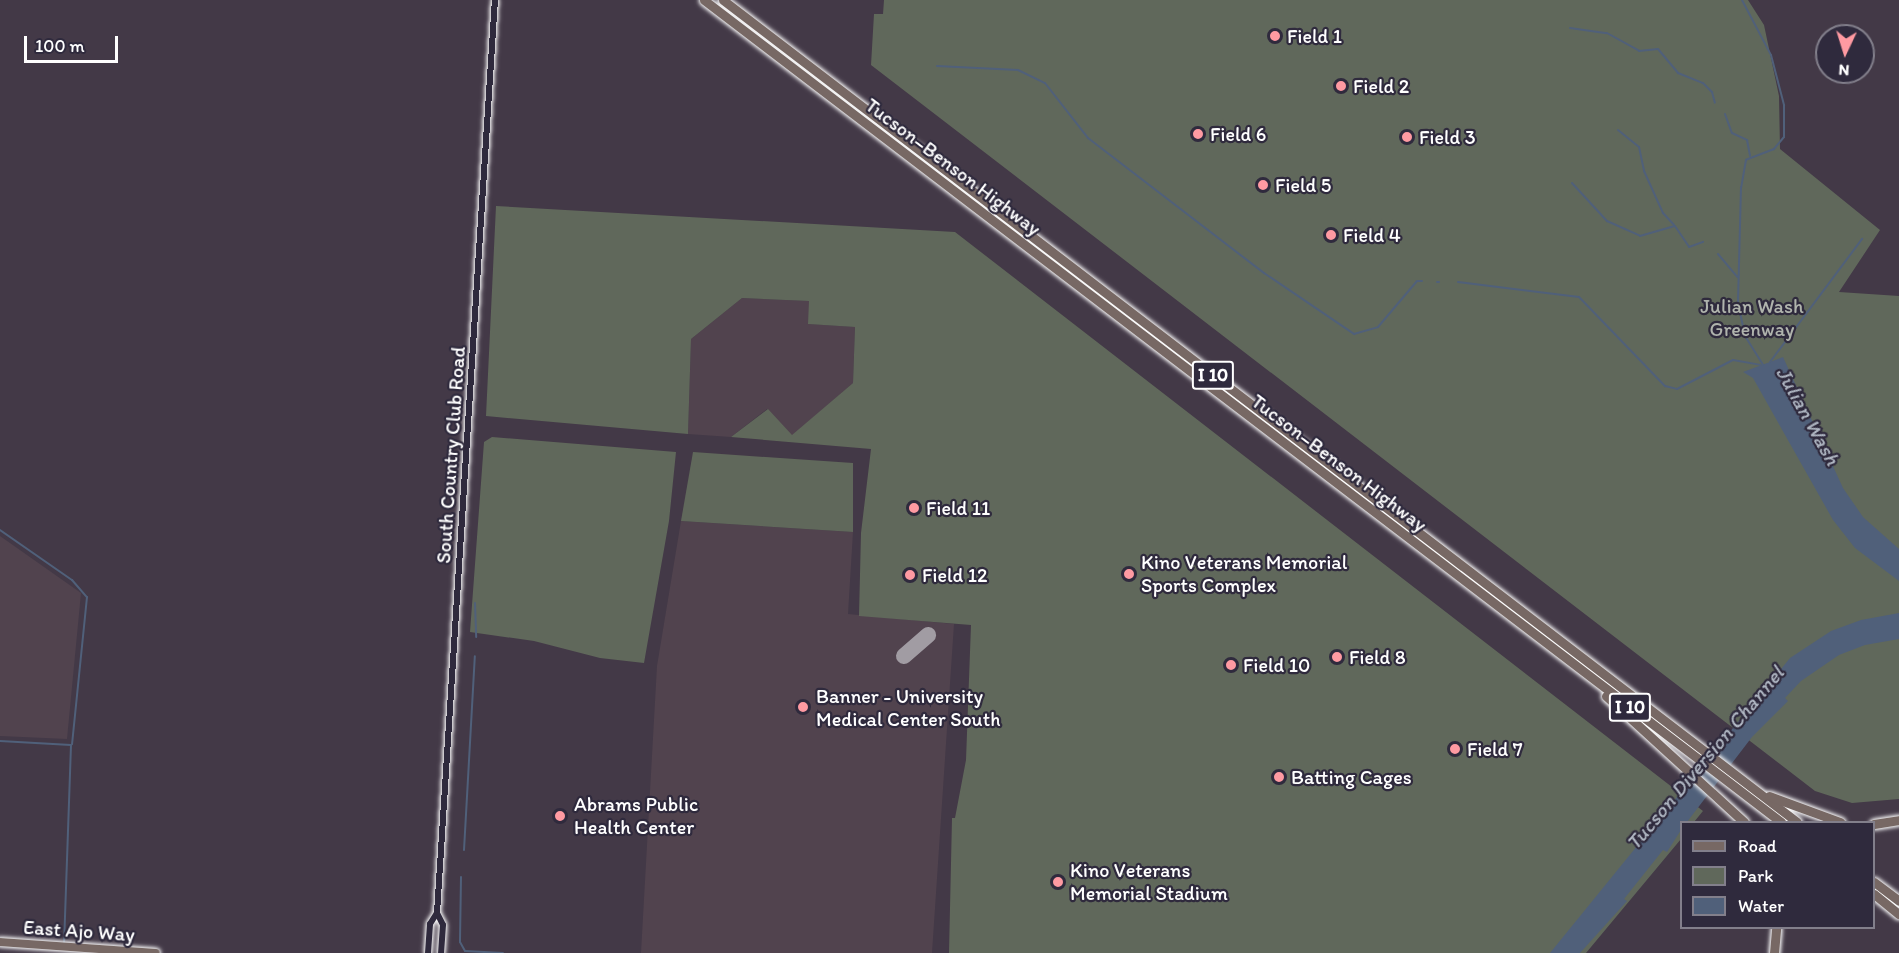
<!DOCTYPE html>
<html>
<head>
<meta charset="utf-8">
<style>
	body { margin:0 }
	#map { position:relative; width:1899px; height:953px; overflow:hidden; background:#433947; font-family:Itim,sans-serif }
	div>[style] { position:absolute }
	.built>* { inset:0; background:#51434e }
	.green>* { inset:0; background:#60685b }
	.water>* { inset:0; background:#50607a }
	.stream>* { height:2px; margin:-1px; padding:0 1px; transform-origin:1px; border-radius:1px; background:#50607a }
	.taxiway>* { height:16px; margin:-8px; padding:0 8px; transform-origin:8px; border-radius:8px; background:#a19ca3 }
	.roads { filter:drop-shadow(0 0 2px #fff) drop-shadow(0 0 2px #fff) }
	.minor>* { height:6px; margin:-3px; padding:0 3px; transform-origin:3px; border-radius:3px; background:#2f2a3d }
	.major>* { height:8px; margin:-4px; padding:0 4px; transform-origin:4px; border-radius:4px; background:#776864 }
	.highway>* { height:9px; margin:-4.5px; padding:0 4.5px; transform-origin:4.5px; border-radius:4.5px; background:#776864 }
	.dots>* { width:16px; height:16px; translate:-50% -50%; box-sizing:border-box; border:3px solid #2f2a3d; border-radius:50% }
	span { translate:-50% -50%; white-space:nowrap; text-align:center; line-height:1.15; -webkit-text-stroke:4.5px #2f2a3d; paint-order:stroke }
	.shield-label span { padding:2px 4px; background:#2f2a3d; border:2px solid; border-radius:4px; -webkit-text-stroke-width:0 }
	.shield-label { font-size:18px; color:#fff; font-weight:700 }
	.poi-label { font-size:20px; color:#fff }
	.left { translate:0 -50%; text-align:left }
	.street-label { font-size:20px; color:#fff }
	.park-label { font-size:20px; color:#b0b4ad }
	.water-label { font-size:21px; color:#b0b7c3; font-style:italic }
	.legend { position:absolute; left:1680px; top:821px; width:195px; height:108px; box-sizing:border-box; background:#2f2a3d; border:2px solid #827f8b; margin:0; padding:8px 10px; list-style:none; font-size:18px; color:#fff }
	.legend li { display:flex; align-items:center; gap:12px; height:30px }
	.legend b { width:30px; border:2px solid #827f8b }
	.north { position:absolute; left:1815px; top:24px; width:60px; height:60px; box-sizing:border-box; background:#2f2a3d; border:2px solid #827f8b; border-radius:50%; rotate:184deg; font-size:16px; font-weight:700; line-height:24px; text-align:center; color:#fff }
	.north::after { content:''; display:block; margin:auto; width:21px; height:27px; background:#ff9aa2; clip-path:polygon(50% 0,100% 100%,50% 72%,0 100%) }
	.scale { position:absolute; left:24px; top:36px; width:94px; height:27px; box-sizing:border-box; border:3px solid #fff; border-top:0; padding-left:8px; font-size:18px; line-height:21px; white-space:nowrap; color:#fff; -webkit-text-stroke:4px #2f2a3d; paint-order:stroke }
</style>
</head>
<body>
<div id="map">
	<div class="built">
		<div style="clip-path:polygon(742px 298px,810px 301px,809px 324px,855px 327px,853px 383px,792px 436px,767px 409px,731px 437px,688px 434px,691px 339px)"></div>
		<div style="clip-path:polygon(681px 521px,853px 532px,848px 614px,954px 624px,932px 953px,641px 953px,657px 666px)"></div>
		<div style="clip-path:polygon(0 536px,81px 593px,67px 739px,0 736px)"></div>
	</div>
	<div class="green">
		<div style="clip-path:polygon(884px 0,1748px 0,1764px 25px,1779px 96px,1780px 149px,1880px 230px,1839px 292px,1899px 296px,1899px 799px,1852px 803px,1815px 791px,871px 65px,874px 14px,883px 14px)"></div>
		<div style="clip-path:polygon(496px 206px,955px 232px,1703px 811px,1694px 822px,1682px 822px,1681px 839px,1586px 953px,949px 953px,952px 818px,955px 818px,966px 760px,971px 625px,859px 616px,861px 533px,871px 449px,731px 437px,768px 409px,792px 435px,853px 383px,855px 327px,808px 324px,809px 301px,742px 298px,691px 339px,688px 434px,486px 416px)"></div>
		<div style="clip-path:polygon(492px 437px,676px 452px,669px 521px,644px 663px,600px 658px,534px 641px,470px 632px,484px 442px)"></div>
		<div style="clip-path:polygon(693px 452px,853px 463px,853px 532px,681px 521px)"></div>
	</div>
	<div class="water">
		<div style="clip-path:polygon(1783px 357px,1843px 488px,1863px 517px,1899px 549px,1899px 581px,1855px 548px,1833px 520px,1753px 378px,1743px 372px)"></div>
		<div style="clip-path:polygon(1899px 613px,1899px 639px,1865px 645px,1839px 655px,1801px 681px,1785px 698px,1788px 701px,1752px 737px,1687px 822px,1682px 822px,1681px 830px,1667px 852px,1663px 850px,1624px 899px,1627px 901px,1580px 953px,1550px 953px,1790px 658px,1831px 631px,1861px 620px)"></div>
	</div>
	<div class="stream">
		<div style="left:1742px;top:0;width:62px;rotate:62.2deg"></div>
		<div style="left:1771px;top:55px;width:52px;rotate:75.4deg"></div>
		<div style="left:1784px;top:105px;width:32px;rotate:90deg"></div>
		<div style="left:1784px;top:137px;width:16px;rotate:130deg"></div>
		<div style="left:1774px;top:149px;width:30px;rotate:159deg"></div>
		<div style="left:1746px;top:160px;width:27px;rotate:100deg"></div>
		<div style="left:1741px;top:187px;width:116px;rotate:91.5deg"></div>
		<div style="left:1738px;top:303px;width:34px;rotate:78deg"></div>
		<div style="left:1745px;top:336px;width:34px;rotate:58deg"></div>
		<div style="left:1570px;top:28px;width:37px;rotate:8deg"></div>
		<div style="left:1607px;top:33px;width:37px;rotate:29deg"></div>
		<div style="left:1639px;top:51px;width:19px;rotate:-6deg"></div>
		<div style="left:1658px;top:49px;width:31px;rotate:50deg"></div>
		<div style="left:1678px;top:73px;width:27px;rotate:22deg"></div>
		<div style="left:1703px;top:83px;width:13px;rotate:45deg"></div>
		<div style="left:1712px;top:92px;width:11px;rotate:75deg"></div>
		<div style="left:937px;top:66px;width:81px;rotate:2.8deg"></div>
		<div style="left:1018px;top:70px;width:30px;rotate:26deg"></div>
		<div style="left:1045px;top:83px;width:70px;rotate:52deg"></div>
		<div style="left:1088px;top:138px;width:222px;rotate:37.5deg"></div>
		<div style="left:1264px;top:273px;width:109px;rotate:34.1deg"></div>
		<div style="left:1354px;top:334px;width:25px;rotate:-16deg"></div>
		<div style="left:1378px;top:327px;width:60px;rotate:-49.7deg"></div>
		<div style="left:1417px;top:281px;width:5px"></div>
		<div style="left:1725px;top:114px;width:20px;rotate:70deg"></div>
		<div style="left:1732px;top:133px;width:17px;rotate:25deg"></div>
		<div style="left:1747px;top:140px;width:16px;rotate:79deg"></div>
		<div style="left:1618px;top:130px;width:27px;rotate:39deg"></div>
		<div style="left:1639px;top:147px;width:25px;rotate:78deg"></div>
		<div style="left:1644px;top:171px;width:46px;rotate:65.7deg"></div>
		<div style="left:1663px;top:213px;width:16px;rotate:47deg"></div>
		<div style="left:1572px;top:183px;width:52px;rotate:47.4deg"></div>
		<div style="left:1607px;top:221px;width:36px;rotate:24deg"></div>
		<div style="left:1640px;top:236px;width:36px;rotate:-16deg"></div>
		<div style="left:1675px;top:226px;width:25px;rotate:56deg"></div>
		<div style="left:1689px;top:247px;width:15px;rotate:-20deg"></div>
		<div style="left:1718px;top:254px;width:30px;rotate:50deg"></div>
		<div style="left:1437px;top:282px;width:2px"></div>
		<div style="left:1458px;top:282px;width:122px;rotate:7.1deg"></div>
		<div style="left:1579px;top:297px;width:124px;rotate:46deg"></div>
		<div style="left:1665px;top:386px;width:12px;rotate:14deg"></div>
		<div style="left:1677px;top:389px;width:63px;rotate:-27.4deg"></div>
		<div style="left:1733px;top:360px;width:28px;rotate:10deg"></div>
		<div style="left:1770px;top:362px;width:154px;rotate:-53.2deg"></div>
		<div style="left:0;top:530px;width:88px;rotate:34.8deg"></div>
		<div style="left:72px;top:580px;width:23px;rotate:49deg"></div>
		<div style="left:87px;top:597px;width:148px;rotate:95.8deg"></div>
		<div style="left:475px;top:603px;width:34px;rotate:88deg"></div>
		<div style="left:0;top:741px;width:71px;rotate:3.2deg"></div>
		<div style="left:71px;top:745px;width:199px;rotate:92deg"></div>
		<div style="left:464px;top:850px;width:194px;rotate:-86.8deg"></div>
		<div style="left:461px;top:877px;width:65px;rotate:90.9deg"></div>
		<div style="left:460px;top:942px;width:10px;rotate:61deg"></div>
		<div style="left:465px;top:951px;width:38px;rotate:3deg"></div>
	</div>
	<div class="taxiway">
		<div style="left:904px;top:656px;width:32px;rotate:-41deg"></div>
	</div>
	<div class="roads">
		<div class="minor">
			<div style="left:437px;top:913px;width:13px;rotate:63deg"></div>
			<div style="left:443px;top:925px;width:28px;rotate:94deg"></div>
			<div style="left:428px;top:953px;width:29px;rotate:-86deg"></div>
			<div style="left:430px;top:924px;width:13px;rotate:-58deg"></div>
			<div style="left:437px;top:913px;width:915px;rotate:-86.37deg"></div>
		</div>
		<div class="major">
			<div style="left:0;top:942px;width:156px;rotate:4deg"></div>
		</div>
		<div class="highway">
			<div style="left:704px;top:0;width:1355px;rotate:37.35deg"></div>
			<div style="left:723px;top:0;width:1352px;rotate:37.43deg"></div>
			<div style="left:1606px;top:696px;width:187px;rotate:42.4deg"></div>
			<div style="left:1769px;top:796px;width:76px;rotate:20.1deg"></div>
			<div style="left:1874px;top:824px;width:25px;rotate:-9deg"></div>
			<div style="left:1874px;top:882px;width:31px;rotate:37deg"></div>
			<div style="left:1874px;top:894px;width:32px;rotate:39deg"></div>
			<div style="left:1774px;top:953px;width:25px;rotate:-85deg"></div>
		</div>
	</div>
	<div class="dots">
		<div style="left:1275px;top:36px;background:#ff9aa2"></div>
		<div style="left:1341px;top:86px;background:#ff9aa2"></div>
		<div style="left:1198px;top:134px;background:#ff9aa2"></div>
		<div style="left:1407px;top:137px;background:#ff9aa2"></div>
		<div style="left:1263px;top:185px;background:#ff9aa2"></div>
		<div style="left:1331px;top:235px;background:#ff9aa2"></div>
		<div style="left:914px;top:508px;background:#ff9aa2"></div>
		<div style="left:1129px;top:574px;background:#ff9aa2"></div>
		<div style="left:910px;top:575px;background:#ff9aa2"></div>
		<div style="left:1337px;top:657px;background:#ff9aa2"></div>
		<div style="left:1231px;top:665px;background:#ff9aa2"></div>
		<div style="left:803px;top:707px;background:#ff9aa2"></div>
		<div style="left:1455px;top:749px;background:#ff9aa2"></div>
		<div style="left:1279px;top:777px;background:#ff9aa2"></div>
		<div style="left:560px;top:816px;background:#ff9aa2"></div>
		<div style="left:1058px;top:882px;background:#ff9aa2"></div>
	</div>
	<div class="shield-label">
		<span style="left:1213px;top:375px">I 10</span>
		<span style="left:1630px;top:707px">I 10</span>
	</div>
	<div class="poi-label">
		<span class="left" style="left:1287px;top:36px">Field 1</span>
		<span class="left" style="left:1353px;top:86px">Field 2</span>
		<span class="left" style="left:1210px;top:134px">Field 6</span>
		<span class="left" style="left:1419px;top:137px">Field 3</span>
		<span class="left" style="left:1275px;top:185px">Field 5</span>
		<span class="left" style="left:1343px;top:235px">Field 4</span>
		<span class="left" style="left:926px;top:508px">Field 11</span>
		<span class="left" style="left:1141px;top:574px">Kino Veterans Memorial<br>Sports Complex</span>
		<span class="left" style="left:922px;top:575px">Field 12</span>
		<span class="left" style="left:1349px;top:657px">Field 8</span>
		<span class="left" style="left:1243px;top:665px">Field 10</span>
		<span class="left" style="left:816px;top:708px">Banner - University<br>Medical Center South</span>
		<span class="left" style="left:1467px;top:749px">Field 7</span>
		<span class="left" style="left:1291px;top:777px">Batting Cages</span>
		<span class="left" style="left:574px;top:816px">Abrams Public<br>Health Center</span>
		<span class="left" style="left:1070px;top:882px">Kino Veterans<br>Memorial Stadium</span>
	</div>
	<div class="street-label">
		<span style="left:953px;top:167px;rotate:37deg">Tucson–Benson Highway</span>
		<span style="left:451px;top:455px;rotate:-86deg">South Country Club Road</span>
		<span style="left:1339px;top:463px;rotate:37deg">Tucson–Benson Highway</span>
		<span style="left:79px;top:931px;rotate:4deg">East Ajo Way</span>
	</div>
	<div class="park-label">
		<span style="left:1752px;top:318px">Julian Wash<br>Greenway</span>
	</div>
	<div class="water-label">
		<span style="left:1808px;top:416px;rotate:61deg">Julian Wash</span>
		<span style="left:1705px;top:758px;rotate:-50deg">Tucson Diversion Channel</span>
	</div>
	<ul class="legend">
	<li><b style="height:8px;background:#776864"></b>Road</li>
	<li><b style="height:16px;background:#60685b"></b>Park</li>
	<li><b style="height:16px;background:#50607a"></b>Water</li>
	</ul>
	<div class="north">N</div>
	<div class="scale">100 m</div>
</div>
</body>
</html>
